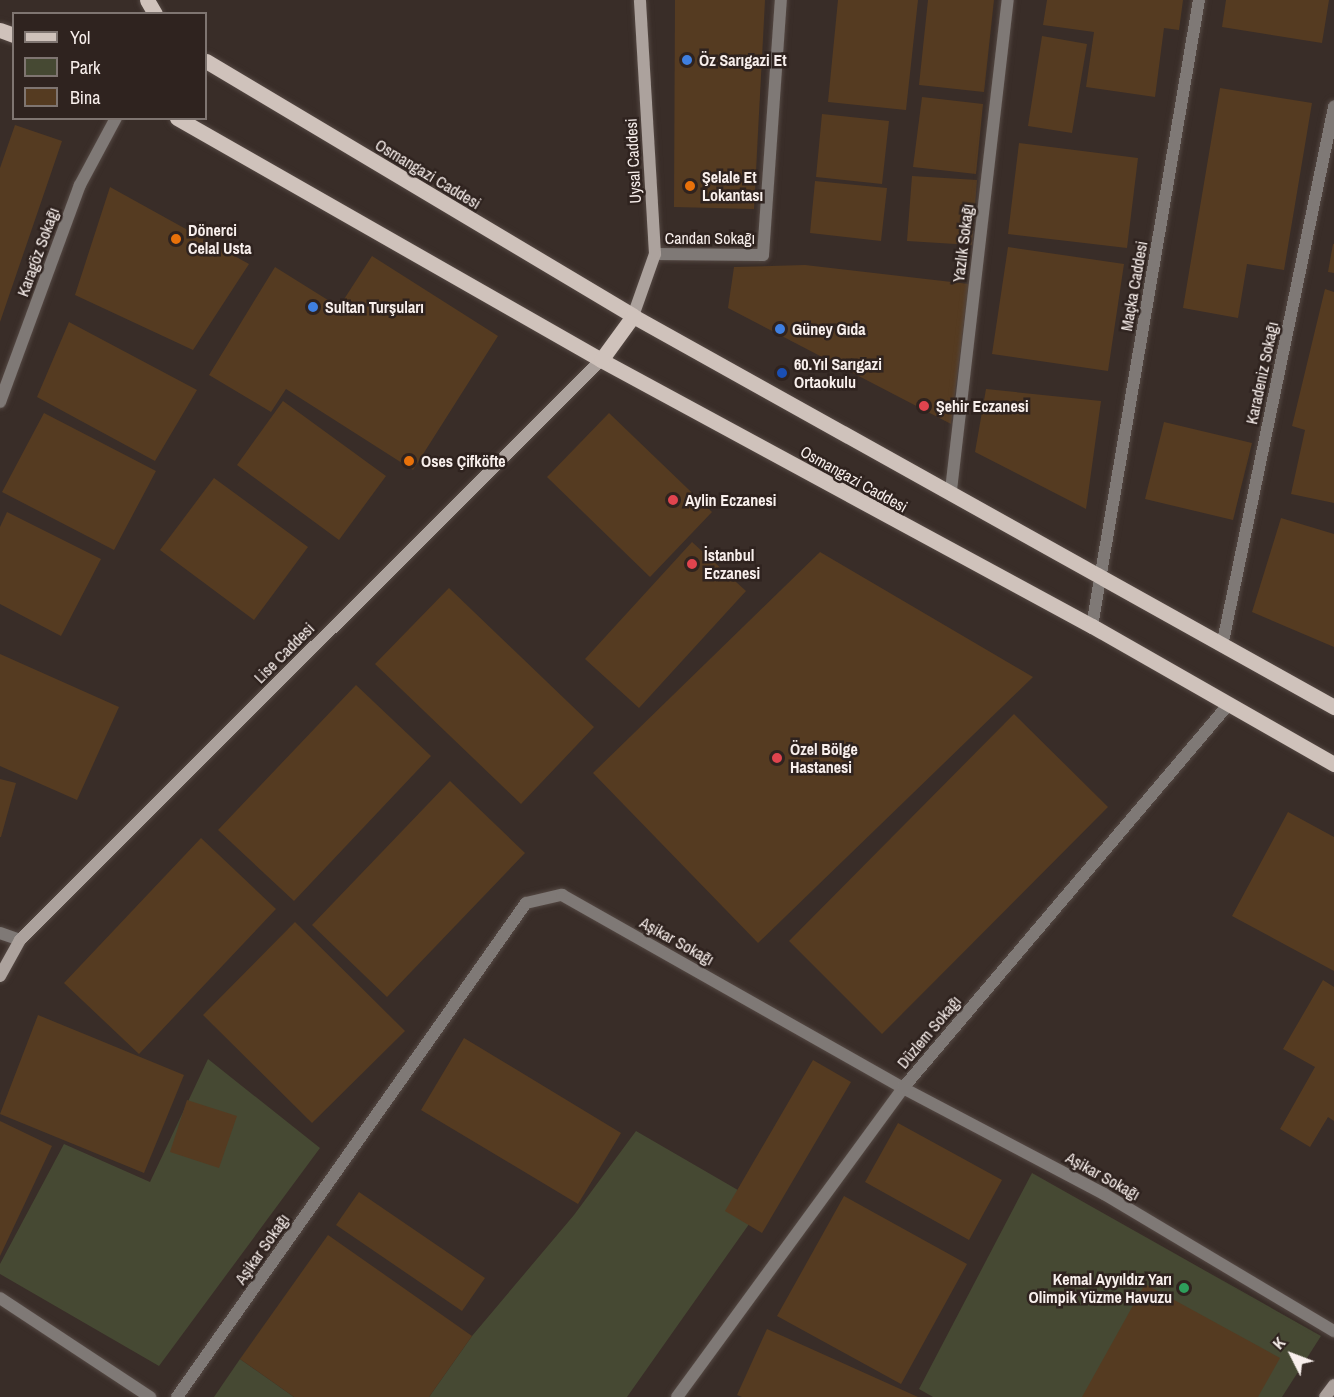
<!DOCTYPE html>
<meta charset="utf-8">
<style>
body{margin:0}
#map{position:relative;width:1334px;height:1397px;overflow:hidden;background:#392d28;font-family:"Archivo Narrow",sans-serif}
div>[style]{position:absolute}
.green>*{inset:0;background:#464933}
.building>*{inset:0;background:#553b21}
.roads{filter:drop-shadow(0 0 2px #544843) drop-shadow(0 0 2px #544843)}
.street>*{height:12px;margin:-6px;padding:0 6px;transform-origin:6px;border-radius:6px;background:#7f7976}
.secondary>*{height:12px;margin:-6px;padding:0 6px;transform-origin:6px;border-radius:6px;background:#aca29d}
.primary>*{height:15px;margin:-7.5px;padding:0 7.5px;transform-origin:7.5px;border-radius:7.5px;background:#cfc2bb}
.dots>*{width:16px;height:16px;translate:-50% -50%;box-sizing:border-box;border:3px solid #2f231f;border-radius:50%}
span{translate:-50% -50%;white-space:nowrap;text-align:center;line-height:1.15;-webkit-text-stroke:5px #2f231f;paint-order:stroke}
.poi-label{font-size:16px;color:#f8efec;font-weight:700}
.left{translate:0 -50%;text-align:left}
.right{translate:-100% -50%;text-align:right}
.street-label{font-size:16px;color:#f8efec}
.legend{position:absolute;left:12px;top:12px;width:195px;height:108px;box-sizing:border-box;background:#2f231f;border:2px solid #7f7571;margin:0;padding:8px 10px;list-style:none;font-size:18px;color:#f8efec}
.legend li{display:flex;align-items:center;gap:12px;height:30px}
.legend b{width:30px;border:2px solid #7f7571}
.north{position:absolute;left:1262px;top:1325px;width:60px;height:60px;-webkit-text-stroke:4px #2f231f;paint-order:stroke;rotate:312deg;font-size:16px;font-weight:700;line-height:24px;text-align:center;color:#f8efec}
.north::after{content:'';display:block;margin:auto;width:21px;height:27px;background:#f8efec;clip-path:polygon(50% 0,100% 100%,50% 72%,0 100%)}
</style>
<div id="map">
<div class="green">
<i style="clip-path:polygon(208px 1059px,320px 1148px,159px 1366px,0 1274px,0 1264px,64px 1144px,150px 1182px)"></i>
<i style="clip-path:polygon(636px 1131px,743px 1193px,759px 1210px,627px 1397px,429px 1397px,472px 1336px,574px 1215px)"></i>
<i style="clip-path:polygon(1032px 1173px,1321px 1336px,1282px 1397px,933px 1397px,919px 1389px)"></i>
<i style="clip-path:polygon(240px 1359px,294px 1397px,214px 1397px)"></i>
</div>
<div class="building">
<i style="clip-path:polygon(675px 0,765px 0,754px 209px,674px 207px)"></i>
<i style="clip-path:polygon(838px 0,918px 0,906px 110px,828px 102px)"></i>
<i style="clip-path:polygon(928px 0,994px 0,984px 92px,919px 85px)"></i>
<i style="clip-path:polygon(1047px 0,1183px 0,1179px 30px,1164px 28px,1155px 97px,1086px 87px,1094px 32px,1043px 25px)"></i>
<i style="clip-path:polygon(1226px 0,1329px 0,1322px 43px,1222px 27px)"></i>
<i style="clip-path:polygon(1042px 36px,1087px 44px,1072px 133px,1028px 126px)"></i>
<i style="clip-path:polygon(1220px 88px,1312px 103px,1284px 270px,1247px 264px,1238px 318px,1183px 308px)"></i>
<i style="clip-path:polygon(922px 97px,983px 104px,976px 174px,913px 167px)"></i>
<i style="clip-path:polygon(822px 114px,889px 121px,882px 184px,816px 177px)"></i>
<i style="clip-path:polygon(15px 125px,62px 141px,0 322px,0 168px)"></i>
<i style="clip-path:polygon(1019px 143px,1138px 158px,1127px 248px,1008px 234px)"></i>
<i style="clip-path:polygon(912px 176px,977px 180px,972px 245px,907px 241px)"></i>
<i style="clip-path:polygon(815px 181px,887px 188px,881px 241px,810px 233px)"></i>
<i style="clip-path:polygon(110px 187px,249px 264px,193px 350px,75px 295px)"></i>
<i style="clip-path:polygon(1333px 244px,1334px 244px,1334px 273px,1328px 272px)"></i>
<i style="clip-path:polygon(1008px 247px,1124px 264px,1108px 371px,992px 354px)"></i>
<i style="clip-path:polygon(372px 256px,498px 336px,413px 470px,286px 389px,271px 412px,209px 375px,275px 267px,339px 307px)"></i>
<i style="clip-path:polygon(805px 265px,969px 284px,951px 424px,728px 308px,734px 267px)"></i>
<i style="clip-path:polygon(1325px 289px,1334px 292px,1334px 503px,1291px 494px,1305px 430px,1292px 426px)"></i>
<i style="clip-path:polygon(69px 322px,197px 390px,155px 461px,37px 397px)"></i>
<i style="clip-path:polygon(986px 389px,1101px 401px,1086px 509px,975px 452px)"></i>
<i style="clip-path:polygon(283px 401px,386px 476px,339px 540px,237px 465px)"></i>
<i style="clip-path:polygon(44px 413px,156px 471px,114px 550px,2px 492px)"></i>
<i style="clip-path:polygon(609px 413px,712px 512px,650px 577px,547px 477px)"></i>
<i style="clip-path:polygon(1164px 422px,1252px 443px,1233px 520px,1145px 499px)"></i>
<i style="clip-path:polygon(214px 478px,308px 547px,254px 620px,160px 550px)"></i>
<i style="clip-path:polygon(7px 512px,101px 559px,61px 636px,0 604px,0 527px)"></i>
<i style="clip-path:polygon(1281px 518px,1334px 534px,1334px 647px,1252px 612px)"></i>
<i style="clip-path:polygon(692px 542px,746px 591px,639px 708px,585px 659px)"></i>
<i style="clip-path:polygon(820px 552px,1033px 677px,758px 943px,593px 773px)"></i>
<i style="clip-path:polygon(449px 588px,594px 727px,521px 804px,375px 664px)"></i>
<i style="clip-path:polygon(0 654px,119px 707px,77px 800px,0 766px)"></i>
<i style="clip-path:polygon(356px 685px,431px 756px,294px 901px,218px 830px)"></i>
<i style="clip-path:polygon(1014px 714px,1108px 807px,882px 1034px,789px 941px)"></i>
<i style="clip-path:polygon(0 779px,16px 783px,1px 837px,0 837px)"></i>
<i style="clip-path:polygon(450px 781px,525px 853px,387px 997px,312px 925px)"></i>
<i style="clip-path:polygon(1288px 812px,1334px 837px,1334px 971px,1232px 916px)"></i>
<i style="clip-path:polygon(201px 838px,276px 909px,139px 1054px,64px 983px)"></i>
<i style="clip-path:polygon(295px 922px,405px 1031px,312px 1123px,203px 1015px)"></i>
<i style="clip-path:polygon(1323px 980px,1334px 987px,1334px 1121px,1328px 1117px,1310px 1147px,1280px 1129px,1315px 1067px,1283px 1049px)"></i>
<i style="clip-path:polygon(38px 1015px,184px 1075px,144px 1173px,0 1114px)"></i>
<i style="clip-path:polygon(464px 1038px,621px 1133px,578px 1204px,421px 1110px)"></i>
<i style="clip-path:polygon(813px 1060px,851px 1082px,762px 1233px,725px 1211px)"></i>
<i style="clip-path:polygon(187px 1100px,237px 1116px,219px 1168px,170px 1152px)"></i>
<i style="clip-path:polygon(0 1121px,52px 1146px,0 1256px)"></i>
<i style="clip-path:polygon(898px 1123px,1002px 1180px,969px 1240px,865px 1182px)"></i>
<i style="clip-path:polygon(359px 1192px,485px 1278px,462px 1311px,336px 1225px)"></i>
<i style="clip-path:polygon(844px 1196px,967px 1264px,901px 1384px,777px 1316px)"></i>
<i style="clip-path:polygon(328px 1235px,472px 1336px,429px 1397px,294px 1397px,240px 1359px)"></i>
<i style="clip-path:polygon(1145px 1284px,1280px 1358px,1258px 1397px,1082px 1397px)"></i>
<i style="clip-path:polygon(767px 1329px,918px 1397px,742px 1397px,737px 1395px)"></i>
</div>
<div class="roads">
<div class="street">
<i style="left:655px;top:254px;width:108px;rotate:0.5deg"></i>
<i style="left:763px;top:255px;width:256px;rotate:-86deg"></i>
<i style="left:0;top:402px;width:231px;rotate:-69.8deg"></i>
<i style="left:80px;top:185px;width:76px;rotate:-61.8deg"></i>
<i style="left:951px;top:490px;width:493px;rotate:-83.4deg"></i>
<i style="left:1092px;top:626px;width:635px;rotate:-80.3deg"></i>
<i style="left:1222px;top:646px;width:551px;rotate:-78.26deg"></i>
<i style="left:0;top:933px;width:21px;rotate:19deg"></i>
<i style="left:0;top:1298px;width:180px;rotate:33.4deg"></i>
<i style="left:177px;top:1397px;width:605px;rotate:-54.76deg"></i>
<i style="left:526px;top:903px;width:37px;rotate:-13deg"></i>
<i style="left:562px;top:895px;width:392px;rotate:29.5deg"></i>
<i style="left:903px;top:1088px;width:227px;rotate:27.8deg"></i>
<i style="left:1104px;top:1194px;width:268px;rotate:30.8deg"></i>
<i style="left:677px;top:1397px;width:383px;rotate:-53.8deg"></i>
<i style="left:903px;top:1088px;width:502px;rotate:-49.68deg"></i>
</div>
<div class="secondary">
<i style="left:633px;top:316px;width:66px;rotate:-70.5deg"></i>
<i style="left:655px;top:254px;width:254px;rotate:-93.4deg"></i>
<i style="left:0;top:976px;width:41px;rotate:-60.9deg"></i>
<i style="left:20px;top:940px;width:821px;rotate:-44.95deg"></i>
<i style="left:1325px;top:1397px;width:15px;rotate:-53deg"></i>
</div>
<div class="primary">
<i style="left:147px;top:0;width:16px;rotate:60deg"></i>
<i style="left:0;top:30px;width:15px;rotate:20deg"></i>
<i style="left:206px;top:61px;width:497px;rotate:30.8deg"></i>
<i style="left:633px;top:316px;width:803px;rotate:29.15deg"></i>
<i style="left:177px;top:118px;width:488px;rotate:29.7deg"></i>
<i style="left:601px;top:360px;width:558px;rotate:28.45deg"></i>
<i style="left:1092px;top:626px;width:279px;rotate:29.7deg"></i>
<i style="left:601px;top:360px;width:54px;rotate:-54deg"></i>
</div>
</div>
<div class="dots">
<i style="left:687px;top:60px;background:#3f7fe0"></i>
<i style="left:690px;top:186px;background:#e8710a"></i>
<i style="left:176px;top:239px;background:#e8710a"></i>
<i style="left:313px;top:307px;background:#3f7fe0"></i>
<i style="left:780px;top:329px;background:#3f7fe0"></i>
<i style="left:782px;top:373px;background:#1a4fb4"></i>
<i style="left:924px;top:406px;background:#e0444e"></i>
<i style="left:409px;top:461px;background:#e8710a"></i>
<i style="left:673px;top:500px;background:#e0444e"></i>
<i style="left:692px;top:564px;background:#e0444e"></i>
<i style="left:777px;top:758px;background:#e0444e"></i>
<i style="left:1184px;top:1288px;background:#2e9e5b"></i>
</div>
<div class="poi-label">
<span class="left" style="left:699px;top:60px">Öz Sarıgazi Et</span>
<span class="left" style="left:702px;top:186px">Şelale Et<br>Lokantası</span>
<span class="left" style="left:188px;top:239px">Dönerci<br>Celal Usta</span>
<span class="left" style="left:325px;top:307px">Sultan Turşuları</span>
<span class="left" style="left:792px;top:329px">Güney Gıda</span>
<span class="left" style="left:794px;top:373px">60.Yıl Sarıgazi<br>Ortaokulu</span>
<span class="left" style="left:936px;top:406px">Şehir Eczanesi</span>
<span class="left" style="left:421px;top:461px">Oses Çifköfte</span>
<span class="left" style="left:685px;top:500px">Aylin Eczanesi</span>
<span class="left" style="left:704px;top:564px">İstanbul<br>Eczanesi</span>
<span class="left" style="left:790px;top:758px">Özel Bölge<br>Hastanesi</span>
<span class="right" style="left:1172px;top:1288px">Kemal Ayyıldız Yarı<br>Olimpik Yüzme Havuzu</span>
</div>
<div class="street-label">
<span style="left:633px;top:161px;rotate:-93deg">Uysal Caddesi</span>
<span style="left:428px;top:174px;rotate:31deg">Osmangazi Caddesi</span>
<span style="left:710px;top:238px">Candan Sokağı</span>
<span style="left:963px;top:243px;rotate:-83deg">Yazlık Sokağı</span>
<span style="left:38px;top:252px;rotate:-70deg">Karagöz Sokağı</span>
<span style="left:1134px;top:286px;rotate:-80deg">Maçka Caddesi</span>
<span style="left:1262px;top:373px;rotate:-78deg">Karadeniz Sokağı</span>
<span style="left:854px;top:479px;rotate:29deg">Osmangazi Caddesi</span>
<span style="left:284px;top:653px;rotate:-45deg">Lise Caddesi</span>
<span style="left:677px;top:941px;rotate:29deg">Aşikar Sokağı</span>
<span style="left:929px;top:1032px;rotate:-50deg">Düzlem Sokağı</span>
<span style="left:1103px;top:1176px;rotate:29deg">Aşikar Sokağı</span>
<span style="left:262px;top:1249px;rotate:-55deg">Aşikar Sokağı</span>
</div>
<ul class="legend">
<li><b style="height:8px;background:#cfc2bb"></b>Yol</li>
<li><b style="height:16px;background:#464933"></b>Park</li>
<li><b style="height:16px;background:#553b21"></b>Bina</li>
</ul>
<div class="north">K</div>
</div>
